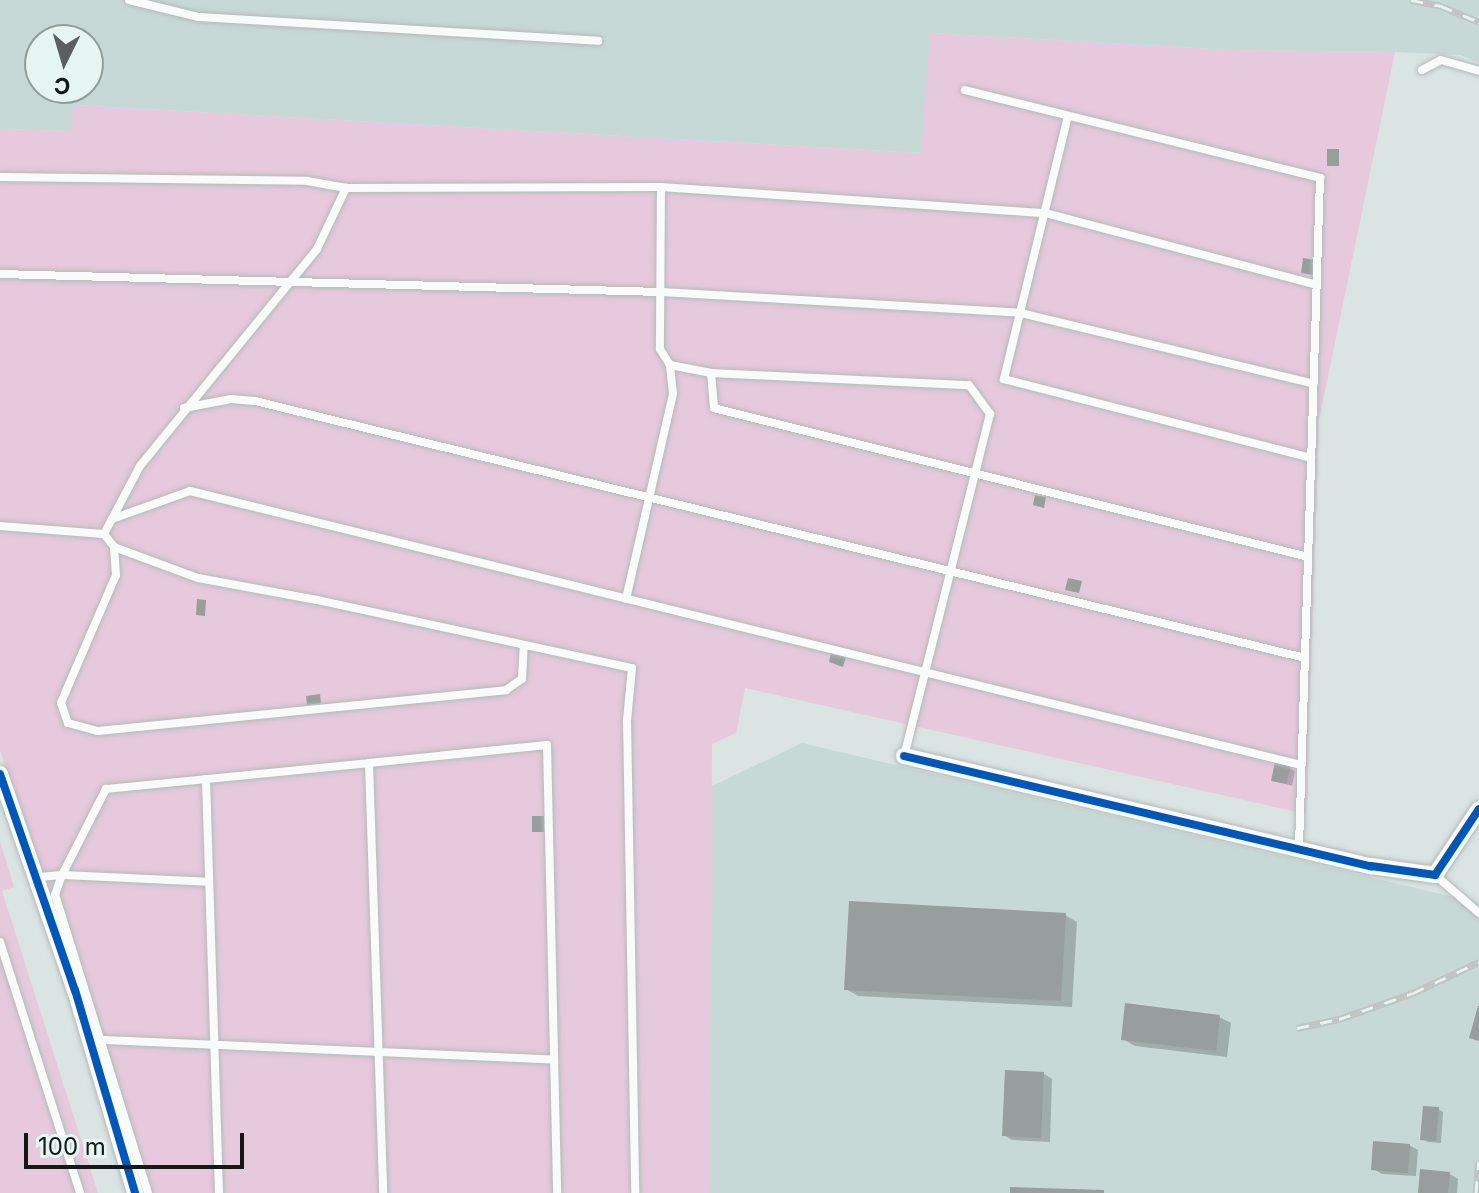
<!DOCTYPE html>
<meta charset="utf-8">
<style>
body{margin:0}
#map{position:relative;width:1479px;height:1193px;overflow:hidden;background:#dae4e2;font-family:Inter,sans-serif}
div>[style]{position:absolute}
.built>*{inset:0;background:#c7d9d6}
.green>*{inset:0;background:#e6c9dc}
.shadow>*{inset:0;background:#0003}
.building>*{inset:0;background:#979e9d}
.roads{filter:drop-shadow(0 0 2px #b3bbb9) drop-shadow(0 0 2px #b3bbb9)}
.lane>*{height:8px;margin:-4px;padding:0 4px;transform-origin:4px;border-radius:4px;background:#f9fbfb}
.street>*{height:16px;margin:-8px;padding:0 8px;transform-origin:8px;border-radius:8px;background:#f9fbfb}
.rail>*{height:7px;margin-top:-3.5px;transform-origin:0;background:repeating-linear-gradient(90deg,#e4f5f2 0 12px,#c0c4c3 0 24px);box-sizing:border-box;border-block:2px solid #c0c4c3}
.cycleway>*{height:8px;margin:-4px;padding:0 4px;transform-origin:4px;border-radius:4px;background:#0057b8}
span{translate:-50% -50%;white-space:nowrap;text-align:center;line-height:1.15;-webkit-text-stroke:8px #e4f5f2;paint-order:stroke}
.north{position:absolute;left:24px;top:24px;width:80px;height:80px;box-sizing:border-box;background:#e4f5f2;border:2px solid #909d9b;border-radius:50%;rotate:185deg;font-size:22px;font-weight:700;line-height:32px;text-align:center;color:#131918}
.north::after{content:'';display:block;margin:auto;width:28px;height:36px;background:#59605f;clip-path:polygon(50% 0,100% 100%,50% 72%,0 100%)}
.scale{position:absolute;left:24px;top:1133px;width:220px;height:36px;box-sizing:border-box;border:4px solid #131918;border-top:0;padding-left:10px;font-size:24px;line-height:28px;white-space:nowrap;color:#131918;-webkit-text-stroke:6px #e4f5f2;paint-order:stroke}
</style>
<div id="map">
<div class="built">
<i style="clip-path:polygon(evenodd,0 0,1479px 0,1479px 63px,1461px 55px,1395px 52px,1231px 50px,930px 33px,922px 153px,74px 105px,71px 131px,0 129px,0 0,40px 40px,88px 40px,88px 88px,40px 88px,40px 40px)"></i>
<i style="clip-path:polygon(802px 743px,1479px 903px,1479px 1193px,709px 1193px,710px 787px)"></i>
</div>
<div class="green">
<i style="clip-path:polygon(930px 33px,1231px 50px,1395px 52px,1319px 420px,1306px 814px,745px 688px,736px 733px,712px 744px,709px 1193px,140px 1193px,0 750px,0 129px,71px 131px,73px 105px,921px 153px)"></i>
<i style="clip-path:polygon(0 841px,14px 887px,2px 891px,98px 1193px,0 1193px)"></i>
</div>
<div class="shadow">
<i style="clip-path:polygon(1290px 768px,1295px 771px,1292px 786px,1273px 780px)"></i>
<i style="clip-path:polygon(1065px 915px,1077px 922px,1072px 1007px,858px 996px,846px 989px)"></i>
<i style="clip-path:polygon(1219px 1017px,1231px 1023px,1227px 1057px,1135px 1046px,1123px 1039px)"></i>
<i style="clip-path:polygon(1044px 1074px,1052px 1079px,1050px 1142px,1012px 1140px,1004px 1135px)"></i>
<i style="clip-path:polygon(1438px 1109px,1443px 1112px,1441px 1143px,1428px 1142px,1422px 1139px)"></i>
<i style="clip-path:polygon(1409px 1145px,1418px 1150px,1416px 1176px,1382px 1174px,1373px 1169px)"></i>
<i style="clip-path:polygon(1450px 1174px,1458px 1179px,1457px 1193px,1420px 1193px)"></i>
</div>
<div class="building">
<i style="clip-path:polygon(1327px 149px,1339px 149px,1339px 166px,1327px 166px)"></i>
<i style="clip-path:polygon(1303px 258px,1315px 260px,1313px 275px,1301px 273px)"></i>
<i style="clip-path:polygon(1035px 495px,1046px 497px,1044px 508px,1033px 505px)"></i>
<i style="clip-path:polygon(1068px 578px,1082px 581px,1079px 593px,1065px 590px)"></i>
<i style="clip-path:polygon(197px 599px,206px 600px,205px 616px,196px 615px)"></i>
<i style="clip-path:polygon(831px 653px,846px 657px,843px 667px,829px 662px)"></i>
<i style="clip-path:polygon(320px 694px,321px 703px,307px 705px,306px 696px)"></i>
<i style="clip-path:polygon(1275px 762px,1291px 766px,1286px 784px,1271px 781px)"></i>
<i style="clip-path:polygon(532px 816px,544px 816px,544px 832px,532px 832px)"></i>
<i style="clip-path:polygon(849px 901px,1066px 913px,1061px 1001px,844px 990px)"></i>
<i style="clip-path:polygon(1125px 1003px,1220px 1015px,1216px 1051px,1121px 1040px)"></i>
<i style="clip-path:polygon(1478px 1006px,1479px 1006px,1479px 1041px,1469px 1038px)"></i>
<i style="clip-path:polygon(1005px 1070px,1044px 1072px,1041px 1138px,1002px 1136px)"></i>
<i style="clip-path:polygon(1423px 1106px,1439px 1107px,1436px 1141px,1420px 1140px)"></i>
<i style="clip-path:polygon(1373px 1141px,1410px 1144px,1408px 1173px,1371px 1170px)"></i>
<i style="clip-path:polygon(1420px 1169px,1450px 1172px,1448px 1193px,1418px 1193px)"></i>
<i style="clip-path:polygon(1010px 1187px,1104px 1190px,1104px 1193px,1010px 1193px)"></i>
</div>
<div class="roads">
<div class="lane">
<i style="left:129px;top:0;width:72px;rotate:13.7deg"></i>
<i style="left:199px;top:17px;width:400px;rotate:3.4deg"></i>
<i style="left:1422px;top:70px;width:21px;rotate:-28deg"></i>
<i style="left:1441px;top:60px;width:40px;rotate:16deg"></i>
<i style="left:965px;top:90px;width:366px;rotate:13.9deg"></i>
<i style="left:1320px;top:178px;width:668px;rotate:91.8deg"></i>
<i style="left:1068px;top:116px;width:271px;rotate:103.7deg"></i>
<i style="left:1004px;top:379px;width:317px;rotate:14.4deg"></i>
<i style="left:0;top:177px;width:307px;rotate:0.7deg"></i>
<i style="left:307px;top:181px;width:40px;rotate:10deg"></i>
<i style="left:346px;top:188px;width:315px;rotate:-0.2deg"></i>
<i style="left:661px;top:187px;width:385px;rotate:3.9deg"></i>
<i style="left:1045px;top:213px;width:281px;rotate:14.8deg"></i>
<i style="left:661px;top:187px;width:162px;rotate:90.4deg"></i>
<i style="left:660px;top:349px;width:19px;rotate:58deg"></i>
<i style="left:670px;top:365px;width:42px;rotate:11deg"></i>
<i style="left:711px;top:373px;width:258px;rotate:2.7deg"></i>
<i style="left:969px;top:385px;width:36px;rotate:54deg"></i>
<i style="left:990px;top:414px;width:353px;rotate:104.1deg"></i>
<i style="left:0;top:274px;width:661px;rotate:1.56deg"></i>
<i style="left:661px;top:292px;width:361px;rotate:3.3deg"></i>
<i style="left:1021px;top:313px;width:301px;rotate:13.6deg"></i>
<i style="left:711px;top:373px;width:35px;rotate:85deg"></i>
<i style="left:714px;top:408px;width:612px;rotate:14.08deg"></i>
<i style="left:184px;top:408px;width:48px;rotate:-10.8deg"></i>
<i style="left:231px;top:399px;width:24px;rotate:5deg"></i>
<i style="left:255px;top:401px;width:1081px;rotate:13.75deg"></i>
<i style="left:112px;top:519px;width:83px;rotate:-19.7deg"></i>
<i style="left:190px;top:491px;width:1144px;rotate:13.85deg"></i>
<i style="left:0;top:526px;width:104px;rotate:4.4deg"></i>
<i style="left:104px;top:534px;width:77px;rotate:-62.1deg"></i>
<i style="left:140px;top:466px;width:280px;rotate:-50.8deg"></i>
<i style="left:317px;top:249px;width:68px;rotate:-64.6deg"></i>
<i style="left:104px;top:534px;width:16px;rotate:52deg"></i>
<i style="left:114px;top:547px;width:90px;rotate:20.3deg"></i>
<i style="left:198px;top:578px;width:121px;rotate:10.5deg"></i>
<i style="left:317px;top:600px;width:322px;rotate:12.2deg"></i>
<i style="left:632px;top:668px;width:52px;rotate:95.5deg"></i>
<i style="left:627px;top:720px;width:473px;rotate:89deg"></i>
<i style="left:114px;top:547px;width:28px;rotate:86deg"></i>
<i style="left:116px;top:575px;width:139px;rotate:113.3deg"></i>
<i style="left:61px;top:703px;width:21px;rotate:71deg"></i>
<i style="left:68px;top:723px;width:31px;rotate:15deg"></i>
<i style="left:98px;top:731px;width:410px;rotate:-5.7deg"></i>
<i style="left:506px;top:690px;width:19px;rotate:-35deg"></i>
<i style="left:522px;top:679px;width:34px;rotate:-87deg"></i>
<i style="left:626px;top:599px;width:210px;rotate:-77.1deg"></i>
<i style="left:673px;top:394px;width:29px;rotate:-96deg"></i>
<i style="left:369px;top:763px;width:179px;rotate:-5.8deg"></i>
<i style="left:547px;top:745px;width:448px;rotate:88.7deg"></i>
<i style="left:206px;top:779px;width:414px;rotate:88.2deg"></i>
<i style="left:1435px;top:875px;width:58px;rotate:40.8deg"></i>
<i style="left:39px;top:877px;width:23px;rotate:-5deg"></i>
<i style="left:62px;top:875px;width:97px;rotate:-62.9deg"></i>
<i style="left:106px;top:789px;width:264px;rotate:-5.6deg"></i>
<i style="left:369px;top:763px;width:430px;rotate:88.1deg"></i>
<i style="left:0;top:942px;width:263px;rotate:72.3deg"></i>
<i style="left:103px;top:1040px;width:451px;rotate:2.5deg"></i>
<i style="left:148px;top:1193px;width:312px;rotate:-107.3deg"></i>
<i style="left:55px;top:895px;width:21px;rotate:-71deg"></i>
<i style="left:62px;top:875px;width:147px;rotate:2.7deg"></i>
</div>
<div class="street">
<i style="left:904px;top:756px;width:480px;rotate:13.3deg"></i>
<i style="left:1371px;top:866px;width:65px;rotate:8deg"></i>
<i style="left:1435px;top:875px;width:79px;rotate:-56.3deg"></i>
<i style="left:0;top:774px;width:229px;rotate:70.9deg"></i>
<i style="left:75px;top:990px;width:212px;rotate:73.5deg"></i>
</div>
</div>
<div class="rail">
<i style="left:1411px;top:0;width:31px;rotate:11deg"></i>
<i style="left:1441px;top:6px;width:41px;rotate:22.8deg"></i>
<i style="left:1297px;top:1028px;width:43px;rotate:-12.1deg"></i>
<i style="left:1339px;top:1019px;width:78px;rotate:-19.4deg"></i>
<i style="left:1413px;top:993px;width:73px;rotate:-25.2deg"></i>
<i style="left:1476px;top:1193px;width:32px;rotate:-85deg"></i>
</div>
<div class="cycleway">
<i style="left:904px;top:756px;width:480px;rotate:13.3deg"></i>
<i style="left:1371px;top:866px;width:65px;rotate:8deg"></i>
<i style="left:1435px;top:875px;width:79px;rotate:-56.3deg"></i>
<i style="left:0;top:774px;width:229px;rotate:70.9deg"></i>
<i style="left:75px;top:990px;width:212px;rotate:73.5deg"></i>
</div>
<div class="north">С</div>
<div class="scale">100 m</div>
</div>
